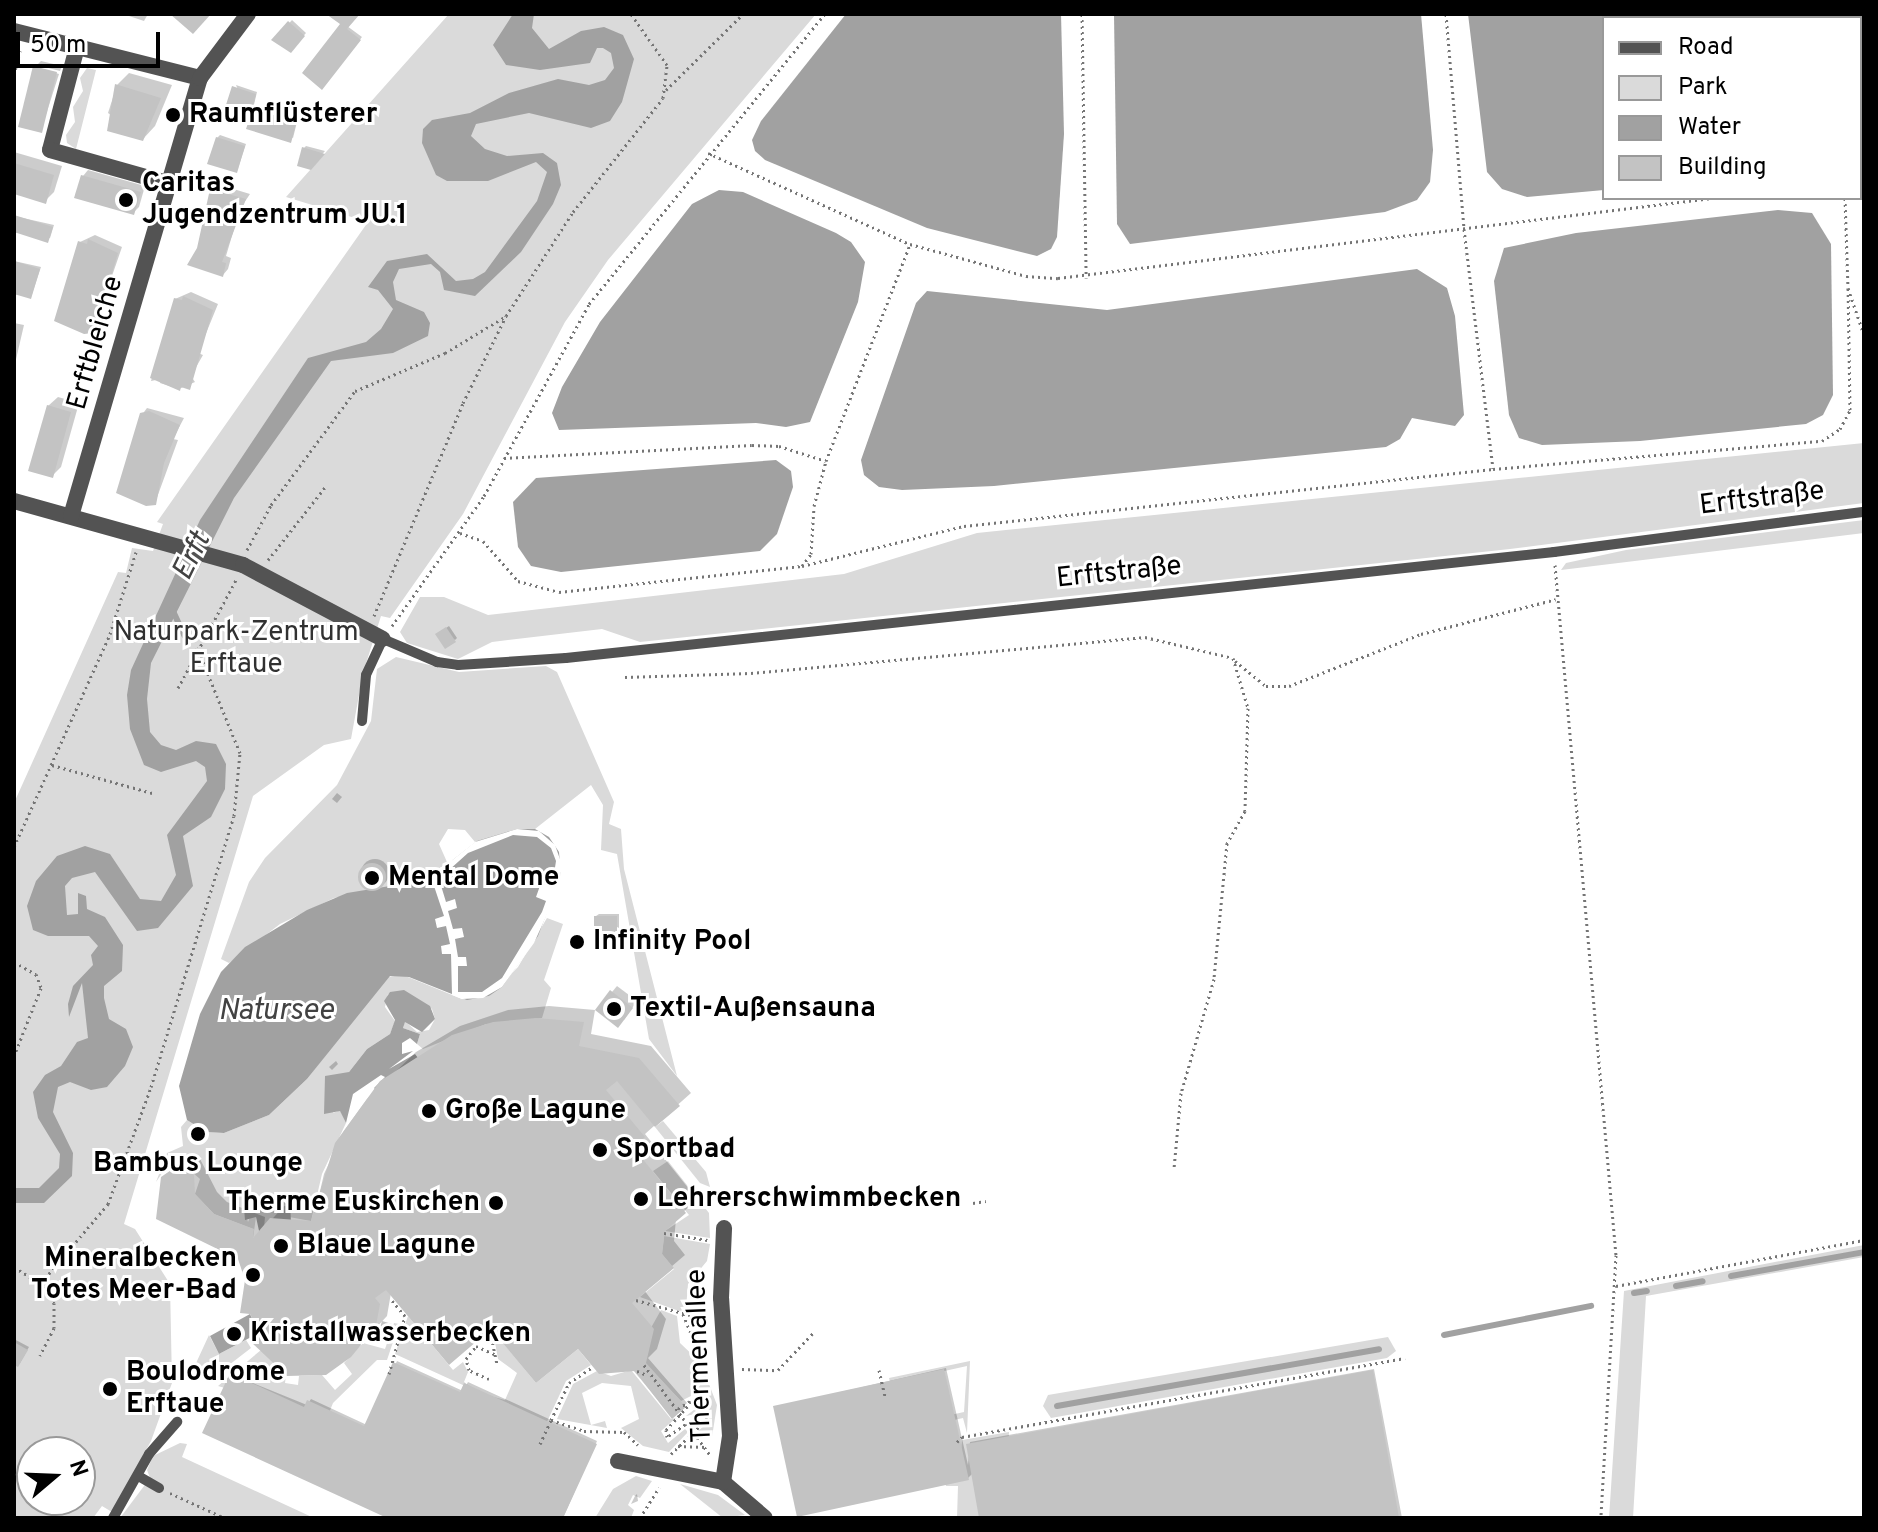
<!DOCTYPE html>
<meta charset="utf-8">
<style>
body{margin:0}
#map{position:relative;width:1878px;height:1532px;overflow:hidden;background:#fff;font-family:Overpass,sans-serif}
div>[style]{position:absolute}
.green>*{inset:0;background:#dadada}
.water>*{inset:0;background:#a1a1a1}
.pier>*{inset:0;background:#fff}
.shadow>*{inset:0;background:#0003}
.round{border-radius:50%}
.stream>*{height:6px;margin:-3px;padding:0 3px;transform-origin:3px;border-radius:3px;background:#a1a1a1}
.building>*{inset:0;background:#c3c3c3}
.path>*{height:3px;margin-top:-1.5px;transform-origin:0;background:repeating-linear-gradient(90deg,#757575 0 2px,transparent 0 6px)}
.service>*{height:10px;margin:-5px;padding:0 5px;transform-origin:5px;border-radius:5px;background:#535353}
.minor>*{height:16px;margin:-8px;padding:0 8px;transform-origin:8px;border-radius:8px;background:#535353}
.dots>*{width:22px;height:22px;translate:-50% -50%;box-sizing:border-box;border:4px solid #fff;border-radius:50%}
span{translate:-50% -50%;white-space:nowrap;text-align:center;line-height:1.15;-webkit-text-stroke:6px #fff;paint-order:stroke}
.poi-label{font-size:28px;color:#000;font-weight:700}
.left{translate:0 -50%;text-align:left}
.right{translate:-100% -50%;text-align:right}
.street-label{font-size:28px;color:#000}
.park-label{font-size:28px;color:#313131}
.water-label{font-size:30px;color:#424242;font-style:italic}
.frame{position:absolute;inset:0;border:16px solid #000;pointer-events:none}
.legend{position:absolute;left:1602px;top:16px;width:260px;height:184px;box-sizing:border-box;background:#fff;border:2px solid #999;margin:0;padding:10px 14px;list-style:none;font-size:24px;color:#000}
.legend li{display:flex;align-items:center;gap:16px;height:40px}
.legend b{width:40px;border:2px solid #999}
.north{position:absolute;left:16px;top:1436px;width:80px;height:80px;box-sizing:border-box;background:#fff;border:2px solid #999;border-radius:50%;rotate:71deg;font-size:22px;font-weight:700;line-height:32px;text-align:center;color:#000}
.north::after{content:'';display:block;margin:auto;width:28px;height:36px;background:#000;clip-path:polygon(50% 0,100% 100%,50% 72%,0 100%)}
.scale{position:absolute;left:16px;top:32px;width:144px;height:36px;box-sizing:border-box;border:4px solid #000;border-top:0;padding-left:10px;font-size:24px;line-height:28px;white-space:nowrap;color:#000;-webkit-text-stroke:6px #fff;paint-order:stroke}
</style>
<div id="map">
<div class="green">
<i style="clip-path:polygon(evenodd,449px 14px,816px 14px,608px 260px,565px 322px,463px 514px,390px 618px,381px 616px,363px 673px,351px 739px,324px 745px,253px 796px,124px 1224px,135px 1229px,170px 1284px,172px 1383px,151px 1441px,112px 1512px,102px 1506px,93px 1518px,14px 1518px,14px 803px,118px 572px,126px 573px,132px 548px,153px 551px,163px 524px,157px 522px,368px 222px,286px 197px,449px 14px,32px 1452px,80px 1452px,80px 1500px,32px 1500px,32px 1452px)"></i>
<i style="clip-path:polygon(87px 68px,96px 70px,76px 149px,67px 143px,66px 135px,75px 122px,73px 107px,83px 91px,80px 78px)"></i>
<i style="clip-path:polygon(1864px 443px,1864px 503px,1510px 549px,640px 642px,602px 629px,492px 642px,458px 659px,407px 643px,400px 632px,420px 597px,444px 597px,488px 615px,844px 574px,977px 533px)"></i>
<i style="clip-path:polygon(1864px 520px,1864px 533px,1561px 570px,1566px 563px,1626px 550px)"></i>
<i style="clip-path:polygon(396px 657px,459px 672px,546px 666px,557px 672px,614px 802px,609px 824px,621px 829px,624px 869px,677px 1076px,649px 1039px,617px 854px,601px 850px,603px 805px,591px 785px,535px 829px,475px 842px,465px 830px,448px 829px,439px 844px,447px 862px,427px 880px,334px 898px,280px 924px,229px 963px,221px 959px,249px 882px,265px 858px,337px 785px,371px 721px,377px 669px)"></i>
<i style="clip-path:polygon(547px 918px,563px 924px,544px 980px,551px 988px,542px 1018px,486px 1024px,423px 1049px,417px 1044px,420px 1034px,403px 1028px,405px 1021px,417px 1032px,429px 1030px,435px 1019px,432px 1009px,412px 998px,388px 994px,385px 1007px,395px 1021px,390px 1034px,367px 1049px,349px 1072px,333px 1113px,340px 1110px,346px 1123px,322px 1174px,311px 1221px,289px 1217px,286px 1197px,258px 1202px,244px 1208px,248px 1222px,251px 1215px,256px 1217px,253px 1238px,253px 1229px,214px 1214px,195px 1194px,200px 1179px,182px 1163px,171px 1160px,156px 1182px,167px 1153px,183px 1146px,181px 1127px,187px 1120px,206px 1132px,224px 1133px,269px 1115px,307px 1079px,386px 977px,403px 975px,462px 999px,489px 996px,518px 967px)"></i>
<i style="clip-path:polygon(663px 1121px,706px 1172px,710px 1187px,700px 1183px,655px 1127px)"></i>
<i style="clip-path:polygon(668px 1161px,709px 1213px,710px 1238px,665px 1231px,689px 1215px,653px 1171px)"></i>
<i style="clip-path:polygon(664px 1236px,710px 1244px,707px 1261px,688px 1284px,686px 1309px,679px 1311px,640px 1297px,674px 1269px,662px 1254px)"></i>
<i style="clip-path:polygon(1864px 1245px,1864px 1257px,1646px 1296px,1633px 1518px,1609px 1518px,1624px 1291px)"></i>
<i style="clip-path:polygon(661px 1310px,677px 1316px,680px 1343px,701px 1363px,717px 1405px,712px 1437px,698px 1431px,710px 1421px,707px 1411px,686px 1416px,699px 1406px,695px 1394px,681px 1401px,645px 1363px,652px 1326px)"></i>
<i style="clip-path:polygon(408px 1316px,453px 1370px,463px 1362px,468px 1372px,464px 1382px,476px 1391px,395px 1354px)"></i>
<i style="clip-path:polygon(394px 1323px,399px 1324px,387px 1360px,377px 1360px,333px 1403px,327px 1418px,218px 1386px,261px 1350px,286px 1375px,285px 1383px,298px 1385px,299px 1376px,322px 1375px,335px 1390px,352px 1374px,344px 1363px,363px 1343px,385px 1349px)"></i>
<i style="clip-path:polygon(493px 1331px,536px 1383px,578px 1349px,591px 1365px,566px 1381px,546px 1424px,486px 1395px,505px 1400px,517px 1373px,498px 1359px)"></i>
<i style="clip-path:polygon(209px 1335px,219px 1354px,246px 1340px,251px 1348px,229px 1365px,194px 1380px,191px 1374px)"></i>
<i style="clip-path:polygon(1388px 1337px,1396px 1351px,1387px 1358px,1051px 1418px,1043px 1406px,1048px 1395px)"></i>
<i style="clip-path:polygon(970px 1361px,967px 1433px,963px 1418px,906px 1431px,905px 1425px,964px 1412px,967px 1366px,895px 1382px,892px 1390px,889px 1378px)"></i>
<i style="clip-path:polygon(631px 1370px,671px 1419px,676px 1418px,661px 1431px,668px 1443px,685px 1429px,688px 1432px,669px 1452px,643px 1446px,621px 1428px,639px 1419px,631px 1386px,602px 1383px,582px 1393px,591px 1425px,605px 1421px,607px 1428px,557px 1419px,573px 1384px,597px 1371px,611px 1376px)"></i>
<i style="clip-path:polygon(1009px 1432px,1008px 1455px,997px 1451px,993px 1458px,993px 1466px,1007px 1473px,992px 1471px,989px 1518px,945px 1518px,957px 1518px,958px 1486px,946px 1486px,943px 1473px,919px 1478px,921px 1490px,914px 1487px,913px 1463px,916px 1474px,960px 1464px,962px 1440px)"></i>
<i style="clip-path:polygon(180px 1443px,187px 1444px,182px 1457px,314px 1518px,120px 1518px,150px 1478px,147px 1470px,153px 1456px)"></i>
<i style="clip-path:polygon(636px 1476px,652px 1481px,640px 1498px,633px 1495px,628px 1505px,634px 1510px,631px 1518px,595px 1518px,613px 1489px)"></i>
<i style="clip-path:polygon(680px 1484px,718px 1495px,745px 1515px,723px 1518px)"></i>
</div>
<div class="water">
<i style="clip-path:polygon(513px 14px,534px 14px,532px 28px,549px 49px,581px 31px,604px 27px,623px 35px,634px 59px,622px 102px,610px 121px,591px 128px,529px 113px,476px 124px,471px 136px,485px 149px,507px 156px,543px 153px,557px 163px,561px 185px,553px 204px,521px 252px,475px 296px,444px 290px,440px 272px,431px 264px,399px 269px,393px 282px,396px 300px,424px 312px,430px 323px,428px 336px,393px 353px,331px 361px,234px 498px,151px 663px,147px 699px,150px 732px,161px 745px,176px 750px,196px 741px,216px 744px,226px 764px,225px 789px,211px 817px,183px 836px,193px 886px,158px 928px,137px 931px,95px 872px,72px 878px,65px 886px,67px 915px,78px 914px,78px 893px,86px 896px,87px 909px,105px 917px,123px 945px,122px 971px,104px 986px,104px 998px,109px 1019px,126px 1029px,133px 1047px,125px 1066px,107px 1087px,91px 1090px,70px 1082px,58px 1087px,53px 1112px,73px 1153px,72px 1176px,44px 1203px,14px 1203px,14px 1188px,39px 1188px,59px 1168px,60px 1154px,38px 1118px,33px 1092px,45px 1075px,61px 1066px,77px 1042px,88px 1038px,82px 983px,69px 1017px,68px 1004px,73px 986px,93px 965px,91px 955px,98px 946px,89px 936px,48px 936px,33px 930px,27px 906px,36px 881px,57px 856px,85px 846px,110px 854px,140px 899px,161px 901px,176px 875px,167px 835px,207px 781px,205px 767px,196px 761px,161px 772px,144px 765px,130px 729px,127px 695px,131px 670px,200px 520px,308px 358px,366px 342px,381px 329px,393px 309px,378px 290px,368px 287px,387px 261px,427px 254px,456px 281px,473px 279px,485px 272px,537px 201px,547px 172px,536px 162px,488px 181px,447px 181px,436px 175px,422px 143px,423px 129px,432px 120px,470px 113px,509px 93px,558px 79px,589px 85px,605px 80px,614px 68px,611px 53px,603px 48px,597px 48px,590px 63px,540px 70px,506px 65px,493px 45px)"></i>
<i style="clip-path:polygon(846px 14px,1061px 14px,1064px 134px,1057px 237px,1051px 249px,1037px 256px,927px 228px,765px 160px,755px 151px,752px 140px,761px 121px)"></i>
<i style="clip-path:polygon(1114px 14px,1421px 14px,1433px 150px,1430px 182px,1417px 200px,1385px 212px,1130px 244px,1117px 224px)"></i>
<i style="clip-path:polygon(1468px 14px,1820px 14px,1821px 18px,1604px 18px,1604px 190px,1527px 197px,1502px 189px,1487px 172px)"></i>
<i style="clip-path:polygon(719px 190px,743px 192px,836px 233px,851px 242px,865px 262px,858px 302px,810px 422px,786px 427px,756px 423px,559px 430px,552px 413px,562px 387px,600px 322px,692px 204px)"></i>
<i style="clip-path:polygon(1778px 210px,1812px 213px,1831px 244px,1833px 395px,1823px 415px,1806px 424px,1640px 441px,1542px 445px,1519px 438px,1509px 415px,1494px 281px,1504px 248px,1576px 233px)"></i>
<i style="clip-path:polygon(1417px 269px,1447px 288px,1455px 316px,1464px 415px,1455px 426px,1412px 418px,1400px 439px,1386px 447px,994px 486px,902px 490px,879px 487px,864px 475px,861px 460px,916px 303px,927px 291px,1107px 310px)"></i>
<i style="clip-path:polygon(776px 460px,791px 471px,793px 487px,777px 534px,760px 551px,561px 572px,531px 566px,518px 547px,513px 502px,536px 478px)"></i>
<i style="clip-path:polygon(517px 829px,535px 829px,549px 837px,559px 852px,561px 876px,538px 936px,502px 987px,489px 996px,467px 1000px,409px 977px,390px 976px,307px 1079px,269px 1115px,224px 1133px,206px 1132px,187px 1120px,179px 1086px,200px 1014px,221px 972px,245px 947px,307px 910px,347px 893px,427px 880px,477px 841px)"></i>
<i style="clip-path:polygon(404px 990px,430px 1006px,435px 1019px,422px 1032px,405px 1022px,403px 1028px,420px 1034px,417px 1044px,410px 1038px,402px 1043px,402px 1054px,413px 1051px,389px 1069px,415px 1054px,431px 1075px,391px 1105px,374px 1088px,385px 1077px,381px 1075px,353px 1094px,346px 1123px,340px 1111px,324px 1114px,325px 1076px,349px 1072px,367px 1049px,390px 1034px,395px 1020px,384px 1001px,390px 992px)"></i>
<i style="clip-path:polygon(285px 1197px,290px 1201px,291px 1223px,261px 1240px,256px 1217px,245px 1220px,244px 1208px,250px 1199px,263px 1203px)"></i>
<i style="clip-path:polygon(250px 1314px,259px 1333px,219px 1354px,210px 1336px)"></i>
</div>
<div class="pier">
<i style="clip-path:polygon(evenodd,517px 829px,539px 831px,555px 845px,562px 865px,558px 890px,534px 943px,502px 987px,483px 998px,462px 999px,452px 995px,451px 954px,442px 954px,441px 946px,450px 944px,446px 926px,437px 928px,435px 919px,444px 916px,431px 877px,475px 842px,517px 829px,513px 835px,537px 837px,551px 848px,556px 861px,552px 887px,541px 883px,536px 897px,546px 901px,542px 912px,502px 978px,482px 992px,458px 992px,458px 966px,467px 966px,466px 957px,458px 957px,455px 939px,464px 937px,462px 928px,453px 929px,448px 911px,457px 908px,455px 899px,446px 902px,439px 879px,468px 853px,513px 835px)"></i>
</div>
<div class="shadow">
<i style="clip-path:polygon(123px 14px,148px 14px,144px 21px)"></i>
<i style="clip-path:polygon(350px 14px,358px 14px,347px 26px,362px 37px,324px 85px)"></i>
<i style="clip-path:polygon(292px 20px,306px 33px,291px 50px,274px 40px)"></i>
<i style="clip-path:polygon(41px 61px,62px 66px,60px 71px,37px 65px)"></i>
<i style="clip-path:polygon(35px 67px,59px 74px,41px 130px)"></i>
<i style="clip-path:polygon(129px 73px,172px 85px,155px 126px,143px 139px,108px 113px,117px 85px)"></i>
<i style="clip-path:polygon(236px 85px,257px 92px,253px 109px,297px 122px,293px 138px,251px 121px)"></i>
<i style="clip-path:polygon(220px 135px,246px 144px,237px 171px,217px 138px)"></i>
<i style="clip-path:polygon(306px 146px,325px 151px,310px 168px,304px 148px)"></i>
<i style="clip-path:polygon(14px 152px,62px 166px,54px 192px,45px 201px,14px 192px)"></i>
<i style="clip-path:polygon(88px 170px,145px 186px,139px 207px,133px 213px,83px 176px)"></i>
<i style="clip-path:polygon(217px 184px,250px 194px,240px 209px,226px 256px,231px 258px,228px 269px,223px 275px,199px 249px)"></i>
<i style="clip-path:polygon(14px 216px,54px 225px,50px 238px,14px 232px)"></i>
<i style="clip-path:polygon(95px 235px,122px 247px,93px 331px,80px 242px)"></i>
<i style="clip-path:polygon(14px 261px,41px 267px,31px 297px,14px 294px)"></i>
<i style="clip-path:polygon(191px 292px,218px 304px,198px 353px,203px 355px,191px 376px,195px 382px,179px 389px,160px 383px,161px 379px,151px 381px,175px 299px)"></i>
<i style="clip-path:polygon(14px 323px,24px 325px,14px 368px)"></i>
<i style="clip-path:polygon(58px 397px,79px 403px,61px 467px,52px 476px,48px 406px)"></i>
<i style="clip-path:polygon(147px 408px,184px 418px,173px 439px,178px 440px,155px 503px,118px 492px,152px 413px,144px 412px)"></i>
<i style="clip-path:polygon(449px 626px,457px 638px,455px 640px,440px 632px)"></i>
<i style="clip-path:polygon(337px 793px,342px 797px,337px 803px,332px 799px)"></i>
<i class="round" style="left:361px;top:859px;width:28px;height:28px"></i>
<i style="clip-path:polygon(599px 914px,619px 914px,619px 928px,596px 916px)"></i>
<i style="clip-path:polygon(617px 986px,637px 1001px,624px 1020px,612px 992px)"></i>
<i style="clip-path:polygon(549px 1006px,595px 1010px,591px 1034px,651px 1046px,691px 1093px,645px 1134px,697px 1199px,676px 1219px,674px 1241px,685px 1255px,644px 1290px,666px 1319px,657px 1349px,648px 1358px,687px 1403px,672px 1417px,633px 1370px,578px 1346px,492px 1326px,391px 1293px,387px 1316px,350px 1356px,254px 1342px,262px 1334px,239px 1258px,163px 1178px,191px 1155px,199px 1157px,217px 1192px,227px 1202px,265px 1217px,264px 1228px,284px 1206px,316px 1208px,324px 1174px,344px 1131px,367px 1099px,416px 1052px,460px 1026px,508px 1010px)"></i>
<i style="clip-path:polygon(336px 1061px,338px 1064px,332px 1070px,329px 1067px)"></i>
<i style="clip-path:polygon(200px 1127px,204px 1129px,200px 1137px,195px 1135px)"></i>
<i style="clip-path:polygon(14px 1339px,29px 1347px,20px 1363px,14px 1363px)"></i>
<i style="clip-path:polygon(397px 1361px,463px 1391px,468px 1382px,597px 1441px,563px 1518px,392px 1518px,231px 1374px,307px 1405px,311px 1399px,367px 1425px)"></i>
<i style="clip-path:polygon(946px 1368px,968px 1465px,970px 1442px,1374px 1369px,1402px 1518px,981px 1518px,973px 1473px,968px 1478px,775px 1407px)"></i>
<i style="clip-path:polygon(637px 1494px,638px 1501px,631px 1504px,635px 1496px)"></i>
</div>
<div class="stream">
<i style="left:172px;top:609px;width:29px;rotate:65deg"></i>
<i style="left:1731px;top:1276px;width:135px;rotate:-10.2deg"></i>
<i style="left:1676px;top:1286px;width:27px;rotate:-10deg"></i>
<i style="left:1634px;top:1293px;width:13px;rotate:-9deg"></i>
<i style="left:1444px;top:1335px;width:150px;rotate:-11.2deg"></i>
<i style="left:1057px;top:1406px;width:327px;rotate:-10deg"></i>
</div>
<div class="building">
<i style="clip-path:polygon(170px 14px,211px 14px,193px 34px)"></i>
<i style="clip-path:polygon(326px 14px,360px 14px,347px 29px,361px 40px,322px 90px,302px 73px,340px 24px)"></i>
<i style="clip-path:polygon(288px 21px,305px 36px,291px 53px,271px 40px)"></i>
<i style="clip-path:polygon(33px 66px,57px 72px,42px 133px,18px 127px)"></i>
<i style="clip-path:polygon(115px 84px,161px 98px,143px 141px,107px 131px)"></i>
<i style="clip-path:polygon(232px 86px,256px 94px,252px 111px,296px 124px,291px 143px,246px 129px,248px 123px,224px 111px)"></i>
<i style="clip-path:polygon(216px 137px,245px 146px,237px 173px,207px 164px)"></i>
<i style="clip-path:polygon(302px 147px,325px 154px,311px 170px,297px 166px)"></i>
<i style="clip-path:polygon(14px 163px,54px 175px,46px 204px,14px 194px)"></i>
<i style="clip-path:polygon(81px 175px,141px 192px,134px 215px,74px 198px)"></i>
<i style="clip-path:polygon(210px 189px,246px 199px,222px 262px,226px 263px,223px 277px,187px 265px,197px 248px)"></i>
<i style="clip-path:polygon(14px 215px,53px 227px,48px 243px,14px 232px)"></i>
<i style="clip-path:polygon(88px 239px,118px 253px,94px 333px,84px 334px,54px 321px,78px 241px,87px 244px)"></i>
<i style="clip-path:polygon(14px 261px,40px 269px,31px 299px,14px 294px)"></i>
<i style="clip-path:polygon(183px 296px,213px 310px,190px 390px,181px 387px,180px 391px,150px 378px,174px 298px,182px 300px)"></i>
<i style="clip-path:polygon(47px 405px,71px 412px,53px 478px,28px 471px)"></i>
<i style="clip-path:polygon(149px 411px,180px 425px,164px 463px,156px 505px,146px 506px,116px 493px,140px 413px)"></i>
<i style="clip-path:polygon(446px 627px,456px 642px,445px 649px,435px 634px)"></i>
<i class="round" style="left:358px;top:863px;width:28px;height:28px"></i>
<i style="clip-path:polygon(594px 916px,617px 916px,617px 932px,594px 932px)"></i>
<i style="clip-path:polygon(610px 990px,633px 1008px,618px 1028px,595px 1010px)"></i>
<i style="clip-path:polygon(536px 1018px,584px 1022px,579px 1046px,639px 1058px,680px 1106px,655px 1127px,617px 1081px,606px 1090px,645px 1137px,633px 1147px,686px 1213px,665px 1231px,662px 1254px,674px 1268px,632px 1303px,654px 1329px,646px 1363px,686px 1407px,672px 1419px,635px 1371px,599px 1374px,578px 1349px,536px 1383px,491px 1329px,449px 1365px,386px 1290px,375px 1298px,380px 1304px,375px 1331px,362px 1332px,355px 1340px,361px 1345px,351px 1357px,326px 1375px,287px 1376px,251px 1342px,261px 1336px,250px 1314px,240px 1313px,245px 1280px,238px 1259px,156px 1219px,161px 1177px,177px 1166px,187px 1169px,194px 1175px,195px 1194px,214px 1214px,254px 1229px,253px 1238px,270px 1218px,311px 1221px,335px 1143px,380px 1081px,452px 1035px,493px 1022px)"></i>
<i style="clip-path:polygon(382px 1321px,392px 1324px,386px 1341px,377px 1338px)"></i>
<i style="clip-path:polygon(14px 1342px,28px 1350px,18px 1367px,14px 1365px)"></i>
<i style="clip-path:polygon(393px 1362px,460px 1392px,464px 1383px,597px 1444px,563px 1518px,387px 1518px,202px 1433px,230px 1373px,304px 1407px,307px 1400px,364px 1426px)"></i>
<i style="clip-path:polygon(944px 1369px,969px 1480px,797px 1517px,773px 1406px)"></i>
<i style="clip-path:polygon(1373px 1370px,1399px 1518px,979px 1518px,966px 1444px)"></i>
</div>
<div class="path">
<i style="left:1082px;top:14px;width:264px;rotate:89.1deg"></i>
<i style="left:1446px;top:14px;width:216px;rotate:85.2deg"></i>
<i style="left:1464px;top:229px;width:241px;rotate:83.1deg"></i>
<i style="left:1841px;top:14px;width:4px;rotate:90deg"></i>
<i style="left:14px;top:75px;width:25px;rotate:-76deg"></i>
<i style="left:666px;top:90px;width:108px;rotate:-44.6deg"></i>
<i style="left:708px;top:153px;width:222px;rotate:24.3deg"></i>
<i style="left:910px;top:244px;width:120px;rotate:15.4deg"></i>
<i style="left:1026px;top:276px;width:32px;rotate:4deg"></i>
<i style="left:1058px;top:278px;width:659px;rotate:-6.97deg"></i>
<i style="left:1845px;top:198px;width:90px;rotate:88.1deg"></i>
<i style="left:1848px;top:288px;width:50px;rotate:71.2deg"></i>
<i style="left:504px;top:458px;width:248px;rotate:-3deg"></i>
<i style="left:752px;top:445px;width:27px;rotate:2deg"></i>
<i style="left:779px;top:446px;width:49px;rotate:17.7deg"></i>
<i style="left:460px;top:533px;width:24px;rotate:19deg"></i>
<i style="left:483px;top:541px;width:53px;rotate:48.8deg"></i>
<i style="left:518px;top:581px;width:42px;rotate:15deg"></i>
<i style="left:559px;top:592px;width:244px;rotate:-6.1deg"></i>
<i style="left:802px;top:566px;width:167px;rotate:-13.9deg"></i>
<i style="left:964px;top:526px;width:532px;rotate:-6.15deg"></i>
<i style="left:1493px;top:469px;width:330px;rotate:-4.9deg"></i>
<i style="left:1822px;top:441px;width:22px;rotate:-34deg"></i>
<i style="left:1840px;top:429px;width:21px;rotate:-62deg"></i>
<i style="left:1850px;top:410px;width:122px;rotate:-90.9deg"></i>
<i style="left:247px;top:550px;width:51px;rotate:-61.9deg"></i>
<i style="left:271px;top:505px;width:142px;rotate:-53.6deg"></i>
<i style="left:355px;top:391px;width:98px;rotate:-22.9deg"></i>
<i style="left:445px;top:353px;width:71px;rotate:-31.2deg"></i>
<i style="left:506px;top:316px;width:124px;rotate:-57.2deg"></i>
<i style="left:573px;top:212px;width:145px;rotate:-51.7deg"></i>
<i style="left:663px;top:98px;width:33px;rotate:-83deg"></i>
<i style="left:667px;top:65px;width:62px;rotate:-125.2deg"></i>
<i style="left:268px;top:560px;width:94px;rotate:-51.9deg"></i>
<i style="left:1555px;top:565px;width:693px;rotate:84.95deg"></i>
<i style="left:1616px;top:1255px;width:263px;rotate:93.3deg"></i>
<i style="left:802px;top:566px;width:15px;rotate:-53deg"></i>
<i style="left:811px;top:554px;width:48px;rotate:-86.4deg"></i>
<i style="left:814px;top:506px;width:47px;rotate:-75.1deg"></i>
<i style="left:826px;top:461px;width:233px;rotate:-68.8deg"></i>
<i style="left:374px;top:616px;width:231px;rotate:-67.3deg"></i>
<i style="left:463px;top:403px;width:97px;rotate:-63.7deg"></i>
<i style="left:392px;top:626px;width:159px;rotate:-54.7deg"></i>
<i style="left:484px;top:496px;width:219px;rotate:-61.3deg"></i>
<i style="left:589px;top:304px;width:374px;rotate:-50.9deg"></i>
<i style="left:1235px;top:661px;width:40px;rotate:39deg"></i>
<i style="left:1266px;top:686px;width:23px"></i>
<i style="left:1289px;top:686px;width:142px;rotate:-21.5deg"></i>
<i style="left:1421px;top:634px;width:139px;rotate:-14.5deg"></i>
<i style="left:625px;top:677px;width:126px;rotate:-1.8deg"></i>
<i style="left:751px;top:673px;width:396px;rotate:-5.2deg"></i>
<i style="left:1145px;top:637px;width:90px;rotate:13.4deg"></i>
<i style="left:1233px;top:658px;width:52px;rotate:73.3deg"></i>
<i style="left:1248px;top:708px;width:103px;rotate:91.7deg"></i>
<i style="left:1245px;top:811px;width:37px;rotate:119deg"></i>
<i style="left:1227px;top:843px;width:137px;rotate:95.5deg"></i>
<i style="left:1214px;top:979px;width:119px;rotate:106.1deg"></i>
<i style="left:1181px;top:1093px;width:75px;rotate:95.3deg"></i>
<i style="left:178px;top:688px;width:123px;rotate:-61.8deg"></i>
<i style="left:52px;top:765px;width:104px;rotate:15.6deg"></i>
<i style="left:14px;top:847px;width:234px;rotate:-65.7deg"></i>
<i style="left:110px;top:634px;width:86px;rotate:-72.4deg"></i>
<i style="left:14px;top:962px;width:25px;rotate:29deg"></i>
<i style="left:36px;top:974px;width:15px;rotate:70deg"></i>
<i style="left:41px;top:988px;width:73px;rotate:111.7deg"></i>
<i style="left:973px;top:1203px;width:13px;rotate:-9deg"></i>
<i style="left:664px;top:1233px;width:44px;rotate:9.2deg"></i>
<i style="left:14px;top:1267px;width:36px;rotate:32deg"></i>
<i style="left:45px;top:1286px;width:19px;rotate:62deg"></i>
<i style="left:54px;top:1303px;width:25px;rotate:90deg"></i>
<i style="left:54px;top:1328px;width:31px;rotate:117deg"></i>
<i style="left:41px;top:1283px;width:104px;rotate:-49.7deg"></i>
<i style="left:108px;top:1204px;width:125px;rotate:-69.8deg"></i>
<i style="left:151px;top:1087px;width:283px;rotate:-73deg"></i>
<i style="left:234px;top:816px;width:63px;rotate:-84.6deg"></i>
<i style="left:240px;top:753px;width:114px;rotate:-112.1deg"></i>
<i style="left:1616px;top:1286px;width:252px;rotate:-10.5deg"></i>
<i style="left:636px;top:1300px;width:71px;rotate:15.6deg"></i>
<i style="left:683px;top:1314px;width:64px;rotate:67.9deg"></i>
<i style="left:490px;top:1331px;width:33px;rotate:78deg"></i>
<i style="left:644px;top:1365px;width:112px;rotate:53.7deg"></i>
<i style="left:742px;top:1369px;width:36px;rotate:2deg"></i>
<i style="left:778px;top:1370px;width:52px;rotate:-46.5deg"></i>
<i style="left:879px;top:1370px;width:27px;rotate:77deg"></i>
<i style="left:637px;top:1371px;width:11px;rotate:22deg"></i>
<i style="left:389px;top:1374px;width:60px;rotate:-74.6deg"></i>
<i style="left:405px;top:1316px;width:23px;rotate:-130deg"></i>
<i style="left:489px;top:1379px;width:22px;rotate:-156deg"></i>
<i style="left:469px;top:1370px;width:11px;rotate:-105deg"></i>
<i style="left:466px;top:1359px;width:16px;rotate:-52deg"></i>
<i style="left:476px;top:1346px;width:22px;rotate:24deg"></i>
<i style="left:551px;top:1420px;width:41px;rotate:-64.1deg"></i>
<i style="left:569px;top:1383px;width:29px;rotate:-34deg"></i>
<i style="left:957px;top:1442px;width:7px;rotate:-45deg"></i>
<i style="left:962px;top:1437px;width:450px;rotate:-10.1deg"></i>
<i style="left:540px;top:1444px;width:26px;rotate:-65deg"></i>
<i style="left:551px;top:1420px;width:35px;rotate:18deg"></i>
<i style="left:584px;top:1431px;width:40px;rotate:1.4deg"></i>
<i style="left:624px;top:1432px;width:19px;rotate:43deg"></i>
<i style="left:678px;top:1446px;width:28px;rotate:2deg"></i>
<i style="left:671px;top:1454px;width:50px;rotate:-44.2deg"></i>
<i style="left:707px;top:1419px;width:9px;rotate:-144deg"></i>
<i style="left:700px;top:1414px;width:40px;rotate:145.1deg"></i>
<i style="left:667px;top:1437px;width:7px;rotate:-98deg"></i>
<i style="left:666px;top:1430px;width:43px;rotate:-47.8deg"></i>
<i style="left:695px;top:1398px;width:22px;rotate:148deg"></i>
<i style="left:170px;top:1493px;width:60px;rotate:24.4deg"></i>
<i style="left:640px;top:1518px;width:36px;rotate:-58deg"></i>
</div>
<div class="service">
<i style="left:362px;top:721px;width:46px;rotate:-85deg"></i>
<i style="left:366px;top:675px;width:40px;rotate:-65deg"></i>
<i style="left:383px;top:639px;width:59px;rotate:23.1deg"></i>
<i style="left:437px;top:662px;width:21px;rotate:8deg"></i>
<i style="left:458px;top:665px;width:108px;rotate:-3.7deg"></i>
<i style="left:566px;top:658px;width:994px;rotate:-6.12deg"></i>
<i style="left:1554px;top:552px;width:313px;rotate:-7.4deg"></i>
<i style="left:140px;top:1477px;width:22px;rotate:30deg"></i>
<i style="left:113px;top:1518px;width:73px;rotate:-60.6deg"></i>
<i style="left:149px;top:1454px;width:43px;rotate:-48.8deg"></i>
</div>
<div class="minor">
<i style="left:14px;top:31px;width:192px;rotate:14.2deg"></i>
<i style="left:77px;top:47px;width:106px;rotate:104.7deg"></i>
<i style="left:50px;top:150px;width:126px;rotate:15.7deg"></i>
<i style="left:14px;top:501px;width:238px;rotate:15.6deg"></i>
<i style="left:243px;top:565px;width:158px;rotate:27.9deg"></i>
<i style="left:71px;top:516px;width:457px;rotate:-73.6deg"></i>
<i style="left:200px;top:78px;width:80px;rotate:-53.1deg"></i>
<i style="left:618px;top:1461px;width:107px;rotate:11.3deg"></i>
<i style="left:723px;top:1482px;width:55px;rotate:40.6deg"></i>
<i style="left:723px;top:1482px;width:47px;rotate:-81.3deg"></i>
<i style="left:730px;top:1436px;width:138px;rotate:-93.7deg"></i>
<i style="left:721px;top:1298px;width:70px;rotate:-87.5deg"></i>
</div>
<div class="dots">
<i style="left:173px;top:115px;background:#000"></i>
<i style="left:126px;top:200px;background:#000"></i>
<i style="left:372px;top:878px;background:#000"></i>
<i style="left:577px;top:942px;background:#000"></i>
<i style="left:614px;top:1009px;background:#000"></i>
<i style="left:429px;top:1111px;background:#000"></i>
<i style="left:198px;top:1134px;background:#000"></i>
<i style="left:600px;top:1150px;background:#000"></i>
<i style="left:641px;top:1199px;background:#000"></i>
<i style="left:496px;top:1203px;background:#000"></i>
<i style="left:281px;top:1246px;background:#000"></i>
<i style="left:253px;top:1275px;background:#000"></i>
<i style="left:234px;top:1334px;background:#000"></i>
<i style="left:110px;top:1389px;background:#000"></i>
</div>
<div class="poi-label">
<span class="left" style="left:189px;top:115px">Raumflüsterer</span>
<span class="left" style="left:142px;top:200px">Caritas<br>Jugendzentrum JU.1</span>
<span class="left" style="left:388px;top:878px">Mental Dome</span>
<span class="left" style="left:593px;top:942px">Infinity Pool</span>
<span class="left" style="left:630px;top:1009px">Textil-Außensauna</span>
<span class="left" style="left:445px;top:1111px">Große Lagune</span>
<span class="left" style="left:616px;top:1150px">Sportbad</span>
<span style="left:198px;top:1164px">Bambus Lounge</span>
<span class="left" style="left:657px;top:1199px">Lehrerschwimmbecken</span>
<span class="right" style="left:480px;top:1203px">Therme Euskirchen</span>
<span class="left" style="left:297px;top:1246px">Blaue Lagune</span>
<span class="right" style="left:237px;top:1275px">Mineralbecken<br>Totes Meer-Bad</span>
<span class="left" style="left:250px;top:1334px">Kristallwasserbecken</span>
<span class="left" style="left:126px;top:1389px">Boulodrome<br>Erftaue</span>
</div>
<div class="street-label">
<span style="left:96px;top:343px;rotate:-74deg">Erftbleiche</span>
<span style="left:1762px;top:499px;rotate:-7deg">Erftstraße</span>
<span style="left:1119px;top:573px;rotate:-6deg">Erftstraße</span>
<span style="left:700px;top:1356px;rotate:-92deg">Thermenallee</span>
</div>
<div class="park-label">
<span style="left:236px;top:649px">Naturpark-Zentrum<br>Erftaue</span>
</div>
<div class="water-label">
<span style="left:193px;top:557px;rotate:-64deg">Erft</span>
<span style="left:276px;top:1012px">Natursee</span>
</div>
<div class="frame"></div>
<ul class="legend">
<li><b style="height:10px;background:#535353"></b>Road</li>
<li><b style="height:22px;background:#dadada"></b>Park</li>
<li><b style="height:22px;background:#a1a1a1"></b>Water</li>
<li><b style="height:22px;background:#c3c3c3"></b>Building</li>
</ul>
<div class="north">N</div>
<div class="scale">50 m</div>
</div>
